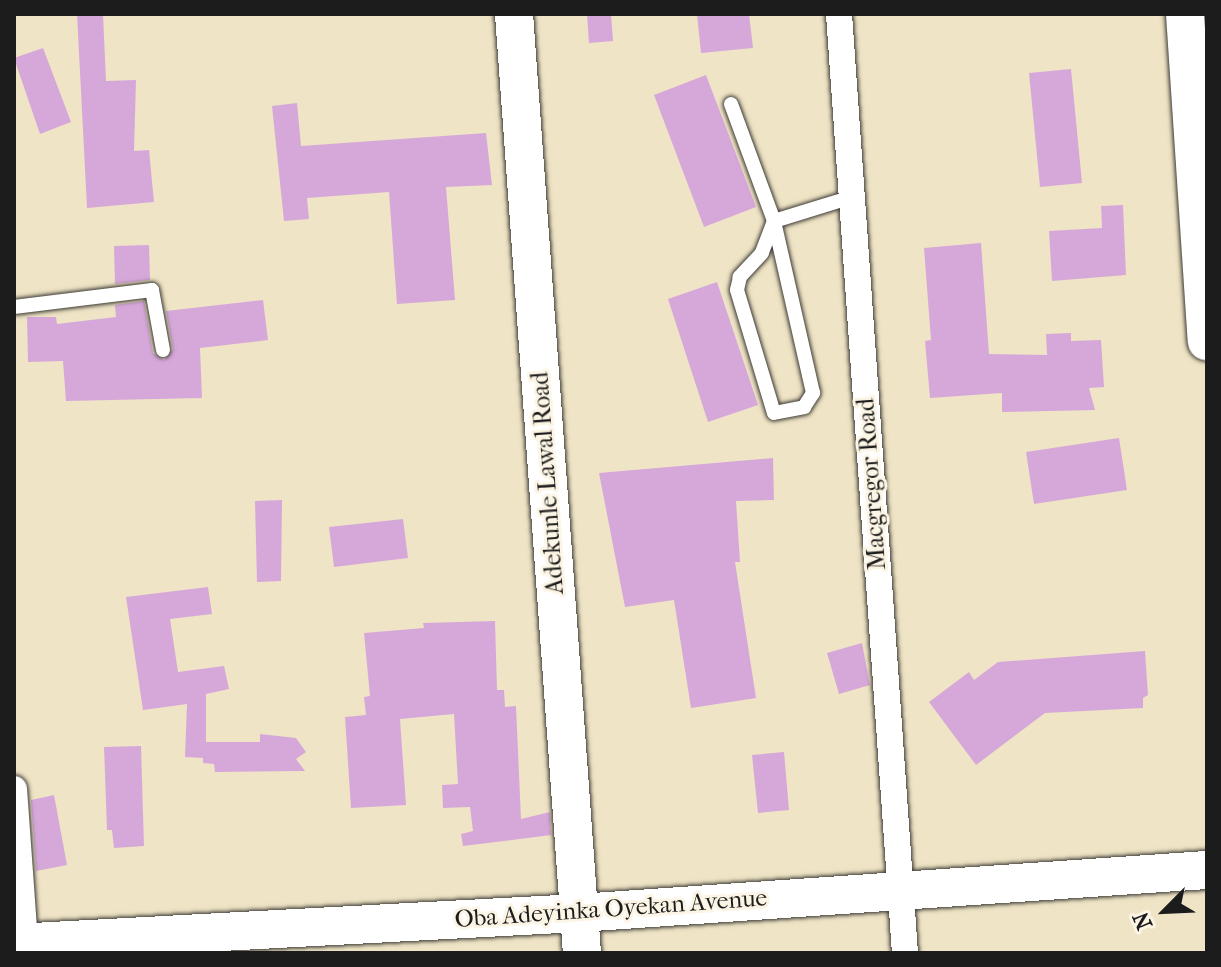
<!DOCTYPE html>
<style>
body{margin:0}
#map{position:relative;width:1221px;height:967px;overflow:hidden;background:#efe4c5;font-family:"IM FELL French Canon",serif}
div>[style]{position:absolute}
.building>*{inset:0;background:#d6a8da}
.roads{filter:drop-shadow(0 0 2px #3c3a35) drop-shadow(0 0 2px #3c3a35)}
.service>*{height:14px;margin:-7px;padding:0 7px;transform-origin:7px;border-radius:7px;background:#fff}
.minor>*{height:26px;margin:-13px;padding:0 13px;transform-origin:13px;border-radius:13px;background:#fff}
.secondary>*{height:38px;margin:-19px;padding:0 19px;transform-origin:19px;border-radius:19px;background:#fff}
span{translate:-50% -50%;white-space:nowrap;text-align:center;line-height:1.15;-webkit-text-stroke:6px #fcf5e5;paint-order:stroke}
.street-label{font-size:24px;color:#1c1c1c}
.frame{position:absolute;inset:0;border:16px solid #1c1c1c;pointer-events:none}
.north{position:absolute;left:1125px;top:871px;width:80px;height:80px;-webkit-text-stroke:6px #fcf5e5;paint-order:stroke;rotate:246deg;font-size:22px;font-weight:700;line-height:32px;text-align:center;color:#1c1c1c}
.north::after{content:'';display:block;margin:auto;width:28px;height:36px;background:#1c1c1c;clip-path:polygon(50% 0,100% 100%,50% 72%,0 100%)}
</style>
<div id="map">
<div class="building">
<i style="clip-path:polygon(77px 14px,103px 14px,106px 81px,136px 80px,134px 151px,149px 150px,154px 202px,87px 208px)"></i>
<i style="clip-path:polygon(587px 14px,611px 14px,613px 41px,589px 43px)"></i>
<i style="clip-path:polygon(697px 14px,749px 14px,753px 48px,701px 53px)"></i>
<i style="clip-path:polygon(43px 48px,71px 122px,40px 134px,14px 58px)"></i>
<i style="clip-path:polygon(1071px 69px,1082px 183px,1040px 187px,1029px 73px)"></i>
<i style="clip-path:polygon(706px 75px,756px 207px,704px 227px,654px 95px)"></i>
<i style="clip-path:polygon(297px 103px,301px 146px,486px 133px,492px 185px,446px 187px,455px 300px,397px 304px,389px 192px,307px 198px,309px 219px,284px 221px,272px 106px)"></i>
<i style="clip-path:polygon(1123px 205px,1126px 275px,1052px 281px,1049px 231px,1102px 228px,1101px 206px)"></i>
<i style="clip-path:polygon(981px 243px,989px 354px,1047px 355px,1046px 334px,1071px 333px,1071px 341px,1101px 340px,1104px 387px,1089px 388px,1095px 410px,1002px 412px,1002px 393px,930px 398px,925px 341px,931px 340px,924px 248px)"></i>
<i style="clip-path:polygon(149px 245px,150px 280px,115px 284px,114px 246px)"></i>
<i style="clip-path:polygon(717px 282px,758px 405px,708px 422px,668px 299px)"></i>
<i style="clip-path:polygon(263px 300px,268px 340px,200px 348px,202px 398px,66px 401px,63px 361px,28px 362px,27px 317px,56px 317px,57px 324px,116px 317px,115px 305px,144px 301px,153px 353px,164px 360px,173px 349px,166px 311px)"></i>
<i style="clip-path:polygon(1119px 438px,1127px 490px,1034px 504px,1026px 452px)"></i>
<i style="clip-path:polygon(773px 458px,774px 500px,736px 501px,740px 562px,735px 562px,756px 698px,691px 708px,674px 600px,625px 607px,599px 473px)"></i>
<i style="clip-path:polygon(282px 500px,281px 581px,257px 582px,255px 501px)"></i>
<i style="clip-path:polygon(403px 519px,408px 558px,334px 567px,329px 527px)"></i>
<i style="clip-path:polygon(208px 587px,212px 614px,170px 619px,178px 672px,224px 666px,229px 689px,206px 694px,206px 742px,260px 742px,260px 734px,296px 738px,306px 752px,296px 759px,305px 771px,215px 772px,214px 764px,203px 763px,203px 758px,185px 757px,187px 704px,143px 710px,126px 597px)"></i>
<i style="clip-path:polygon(495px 621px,497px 690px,504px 690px,505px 707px,516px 706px,521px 819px,550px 812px,551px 835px,463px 846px,461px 834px,473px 831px,470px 807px,443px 808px,442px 785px,458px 784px,454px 714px,400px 719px,406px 805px,351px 808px,345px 717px,366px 715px,364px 697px,370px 696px,364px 633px,424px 628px,423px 623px)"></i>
<i style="clip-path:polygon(862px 643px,870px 685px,839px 694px,827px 653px)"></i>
<i style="clip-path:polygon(1145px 651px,1148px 695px,1143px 698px,1143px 708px,1045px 713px,976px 765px,929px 702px,969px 672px,974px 680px,998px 662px)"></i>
<i style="clip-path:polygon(141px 746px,144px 846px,114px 848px,112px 830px,107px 830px,104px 747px)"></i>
<i style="clip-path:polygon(784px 752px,789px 810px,758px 813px,752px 755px)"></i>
<i style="clip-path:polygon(54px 795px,67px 865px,36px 871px,31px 800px)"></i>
</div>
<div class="roads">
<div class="service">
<i style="left:731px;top:104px;width:125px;rotate:69.8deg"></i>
<i style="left:774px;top:221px;width:34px;rotate:111deg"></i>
<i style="left:762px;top:253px;width:33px;rotate:133deg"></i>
<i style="left:740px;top:277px;width:13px;rotate:103deg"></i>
<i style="left:737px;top:290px;width:128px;rotate:73.3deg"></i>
<i style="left:774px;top:413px;width:31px;rotate:-11deg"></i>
<i style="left:804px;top:407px;width:17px;rotate:-57deg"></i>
<i style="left:813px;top:393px;width:176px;rotate:-102.8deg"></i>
<i style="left:774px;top:221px;width:82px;rotate:-17.1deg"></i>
<i style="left:14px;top:307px;width:139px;rotate:-7deg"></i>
<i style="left:152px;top:290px;width:61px;rotate:79.6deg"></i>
</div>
<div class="minor">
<i style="left:839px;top:14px;width:941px;rotate:85.98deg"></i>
<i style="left:14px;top:789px;width:153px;rotate:85.9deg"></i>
</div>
<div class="secondary">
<i style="left:514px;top:14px;width:941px;rotate:85.86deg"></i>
<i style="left:1185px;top:14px;width:328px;rotate:86.2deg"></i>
<i style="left:14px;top:943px;width:566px;rotate:-3.04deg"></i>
<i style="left:579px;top:913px;width:629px;rotate:-3.92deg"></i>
</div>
</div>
<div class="street-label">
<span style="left:548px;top:483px;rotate:-94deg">Adekunle Lawal Road</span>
<span style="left:872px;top:484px;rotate:-94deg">Macgregor Road</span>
<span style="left:611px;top:909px;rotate:-4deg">Oba Adeyinka Oyekan Avenue</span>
</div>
<div class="frame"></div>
<div class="north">N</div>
</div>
